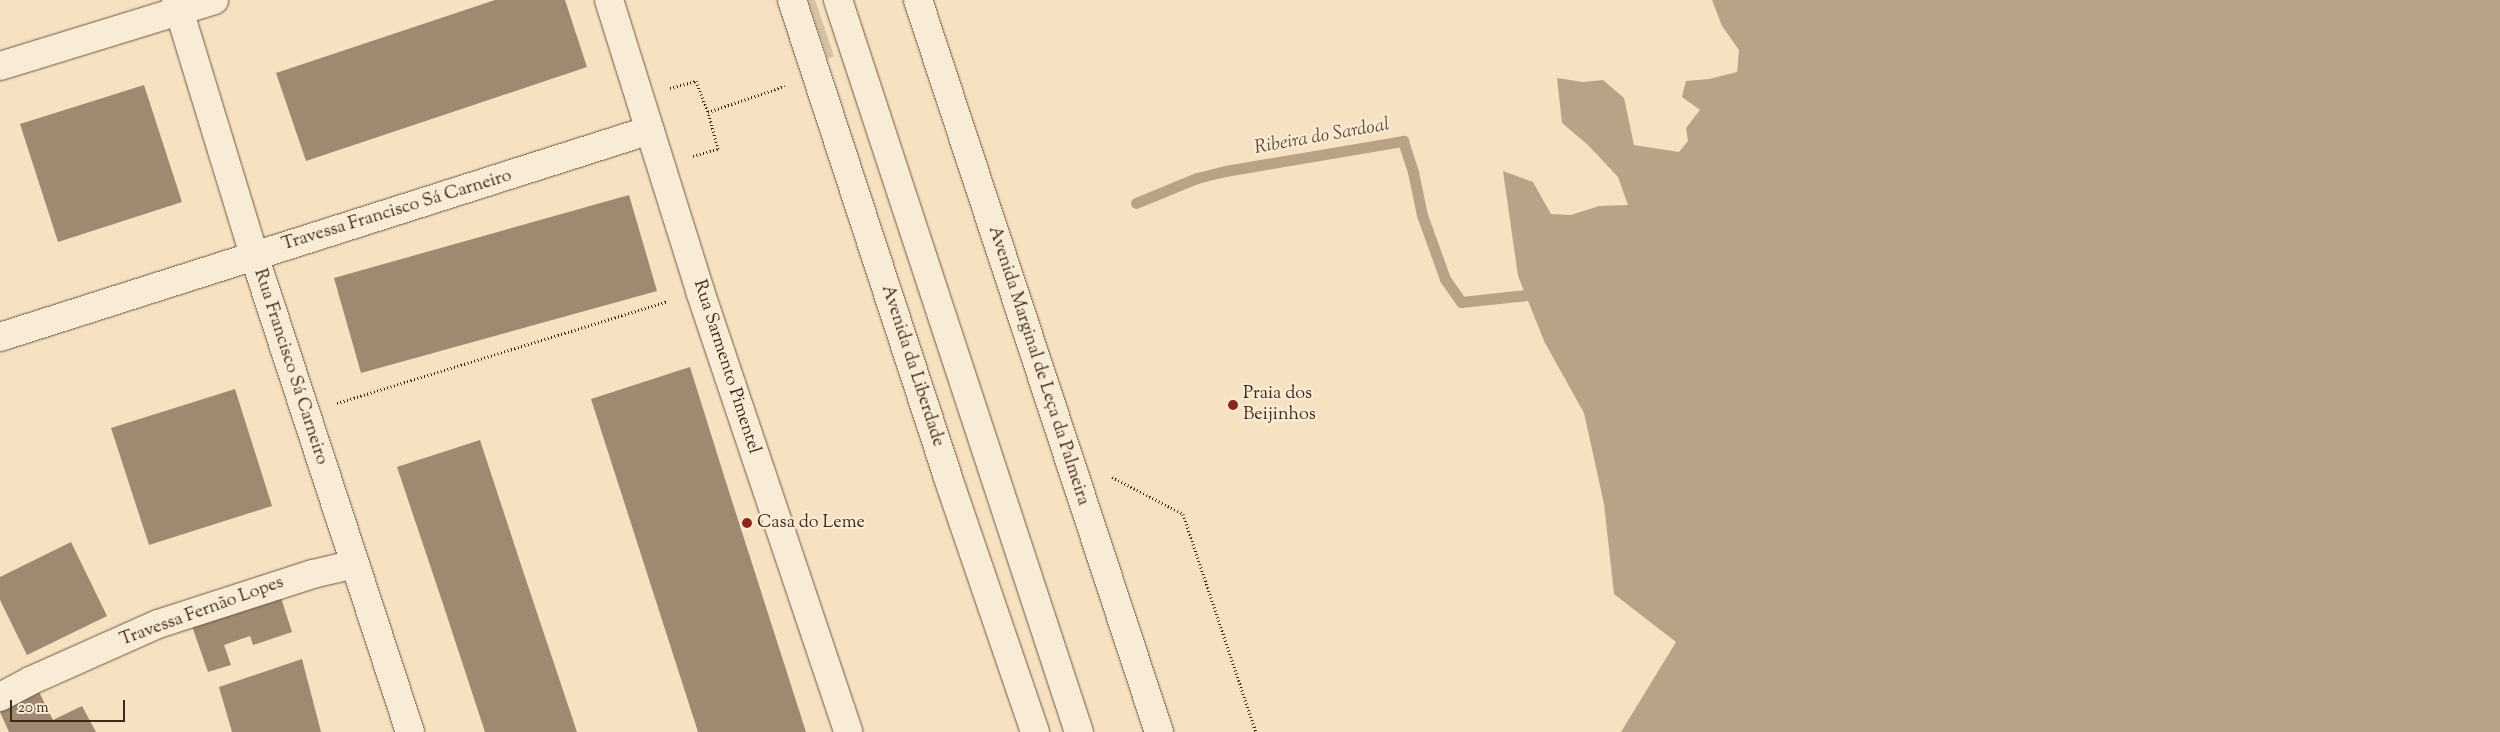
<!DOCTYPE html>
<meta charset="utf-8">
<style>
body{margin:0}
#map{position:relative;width:2500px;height:732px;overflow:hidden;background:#f6e2c0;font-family:"Sorts Mill Goudy",serif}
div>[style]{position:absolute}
.green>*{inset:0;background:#d7c3a4}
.water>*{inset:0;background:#b8a387}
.stream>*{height:11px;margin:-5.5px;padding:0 5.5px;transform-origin:5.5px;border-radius:5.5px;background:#b8a387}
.building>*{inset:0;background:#9f8970}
.path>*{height:3px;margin-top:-1.5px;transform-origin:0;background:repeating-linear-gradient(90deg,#412919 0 1px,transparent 0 3.5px)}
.roads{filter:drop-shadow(0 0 1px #6e5743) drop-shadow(0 0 1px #6e5743)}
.pedestrian>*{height:28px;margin:-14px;padding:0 14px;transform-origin:14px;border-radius:14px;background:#f9ecd6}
.minor>*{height:28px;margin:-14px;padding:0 14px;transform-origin:14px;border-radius:14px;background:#f9ecd6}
.secondary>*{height:28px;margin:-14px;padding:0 14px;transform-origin:14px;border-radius:14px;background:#f9ecd6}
.dots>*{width:14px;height:14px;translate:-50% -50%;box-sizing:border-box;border:2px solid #f9ecd6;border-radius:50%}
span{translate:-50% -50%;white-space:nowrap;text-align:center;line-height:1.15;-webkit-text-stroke:4.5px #f9ecd6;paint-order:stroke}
.street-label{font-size:18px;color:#412919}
.poi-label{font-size:18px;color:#412919}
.left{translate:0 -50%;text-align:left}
.water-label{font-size:19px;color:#654e3a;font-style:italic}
.scale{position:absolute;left:10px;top:700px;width:115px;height:22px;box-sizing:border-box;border:2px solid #412919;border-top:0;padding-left:6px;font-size:15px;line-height:18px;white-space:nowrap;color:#412919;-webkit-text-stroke:4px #f9ecd6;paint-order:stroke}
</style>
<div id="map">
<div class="green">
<i style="clip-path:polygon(808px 0,815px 0,834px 56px,828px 59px)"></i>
</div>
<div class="water">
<i style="clip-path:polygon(1712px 0,2500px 0,2500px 732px,1621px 732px,1676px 642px,1614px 594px,1604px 504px,1584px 413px,1545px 343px,1518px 276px,1503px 171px,1533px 182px,1551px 214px,1571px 215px,1599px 206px,1628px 205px,1618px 177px,1588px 145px,1562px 123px,1557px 78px,1583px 82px,1603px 80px,1624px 98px,1634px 145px,1679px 152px,1688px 141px,1686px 128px,1700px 110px,1682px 97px,1686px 81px,1709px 79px,1737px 72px,1739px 50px,1722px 26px)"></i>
</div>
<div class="stream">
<i style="left:1136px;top:203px;width:66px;rotate:-22.3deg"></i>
<i style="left:1197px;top:178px;width:29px;rotate:-14deg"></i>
<i style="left:1225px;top:171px;width:181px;rotate:-9.6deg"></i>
<i style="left:1403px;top:141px;width:33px;rotate:72deg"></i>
<i style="left:1413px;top:172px;width:44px;rotate:78.2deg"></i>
<i style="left:1422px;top:215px;width:68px;rotate:70.2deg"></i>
<i style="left:1445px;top:279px;width:28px;rotate:55deg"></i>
<i style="left:1461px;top:302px;width:65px;rotate:-6.1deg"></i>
</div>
<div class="building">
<i style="clip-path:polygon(495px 0,565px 0,587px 67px,306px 161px,276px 73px)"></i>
<i style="clip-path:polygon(144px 85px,182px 202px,58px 242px,20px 124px)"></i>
<i style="clip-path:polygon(629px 195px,657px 291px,361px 373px,334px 278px)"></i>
<i style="clip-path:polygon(690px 367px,725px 479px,806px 732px,698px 732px,627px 511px,591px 399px)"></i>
<i style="clip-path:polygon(235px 389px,272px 506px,149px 545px,111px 428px)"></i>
<i style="clip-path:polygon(480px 440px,524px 574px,577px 732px,485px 732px,442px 601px,397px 467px)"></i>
<i style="clip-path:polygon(71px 542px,107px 616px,27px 655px,0 600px,0 577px)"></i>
<i style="clip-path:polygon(275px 579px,292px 632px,253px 645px,250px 636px,224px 645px,231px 665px,208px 672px,186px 609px)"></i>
<i style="clip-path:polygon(302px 659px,321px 732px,232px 732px,219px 687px)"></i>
<i style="clip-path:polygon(39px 692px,53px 720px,82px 706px,96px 732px,9px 732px,0 712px)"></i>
</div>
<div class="path">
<i style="left:670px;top:88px;width:27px;rotate:-15deg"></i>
<i style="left:696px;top:81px;width:33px;rotate:69deg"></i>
<i style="left:708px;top:112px;width:81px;rotate:-18.7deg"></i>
<i style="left:693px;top:156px;width:26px;rotate:-16deg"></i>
<i style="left:718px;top:149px;width:38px;rotate:-105deg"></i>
<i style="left:337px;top:403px;width:346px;rotate:-17.1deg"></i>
<i style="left:1112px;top:477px;width:80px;rotate:27.5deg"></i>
<i style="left:1183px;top:514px;width:230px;rotate:71.5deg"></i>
</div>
<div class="roads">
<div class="pedestrian">
<i style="left:918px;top:0;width:771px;rotate:71.78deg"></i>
</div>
<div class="minor">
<i style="left:176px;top:0;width:267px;rotate:73deg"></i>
<i style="left:254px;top:255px;width:502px;rotate:71.89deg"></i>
<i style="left:609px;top:0;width:305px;rotate:72.6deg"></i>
<i style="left:700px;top:291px;width:465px;rotate:71.4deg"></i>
<i style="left:0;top:66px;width:224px;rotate:-17.1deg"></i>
<i style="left:0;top:337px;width:682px;rotate:-17.66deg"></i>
<i style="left:0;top:697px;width:34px;rotate:-28deg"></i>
<i style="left:30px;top:681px;width:140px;rotate:-24deg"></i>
<i style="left:158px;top:624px;width:163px;rotate:-17.9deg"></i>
<i style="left:313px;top:574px;width:43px;rotate:-13.4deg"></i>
</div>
<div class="secondary">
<i style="left:792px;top:0;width:500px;rotate:71.9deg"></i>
<i style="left:947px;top:475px;width:272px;rotate:71.1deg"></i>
<i style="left:838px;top:0;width:771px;rotate:71.78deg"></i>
</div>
</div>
<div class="dots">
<i style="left:1233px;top:405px;background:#8f2418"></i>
<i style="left:747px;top:523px;background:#8f2418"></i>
</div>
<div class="street-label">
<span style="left:397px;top:211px;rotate:-17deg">Travessa Francisco Sá Carneiro</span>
<span style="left:912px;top:366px;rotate:72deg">Avenida da Liberdade</span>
<span style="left:1038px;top:366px;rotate:72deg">Avenida Marginal de Leça da Palmeira</span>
<span style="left:290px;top:367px;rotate:72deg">Rua Francisco Sá Carneiro</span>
<span style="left:726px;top:367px;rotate:72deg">Rua Sarmento Pimentel</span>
<span style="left:202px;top:612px;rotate:-20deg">Travessa Fernão Lopes</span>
</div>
<div class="poi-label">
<span class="left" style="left:1243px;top:405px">Praia dos<br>Beijinhos</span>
<span class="left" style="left:757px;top:523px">Casa do Leme</span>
</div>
<div class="water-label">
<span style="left:1322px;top:137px;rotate:-10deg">Ribeira do Sardoal</span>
</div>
<div class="scale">20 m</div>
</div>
